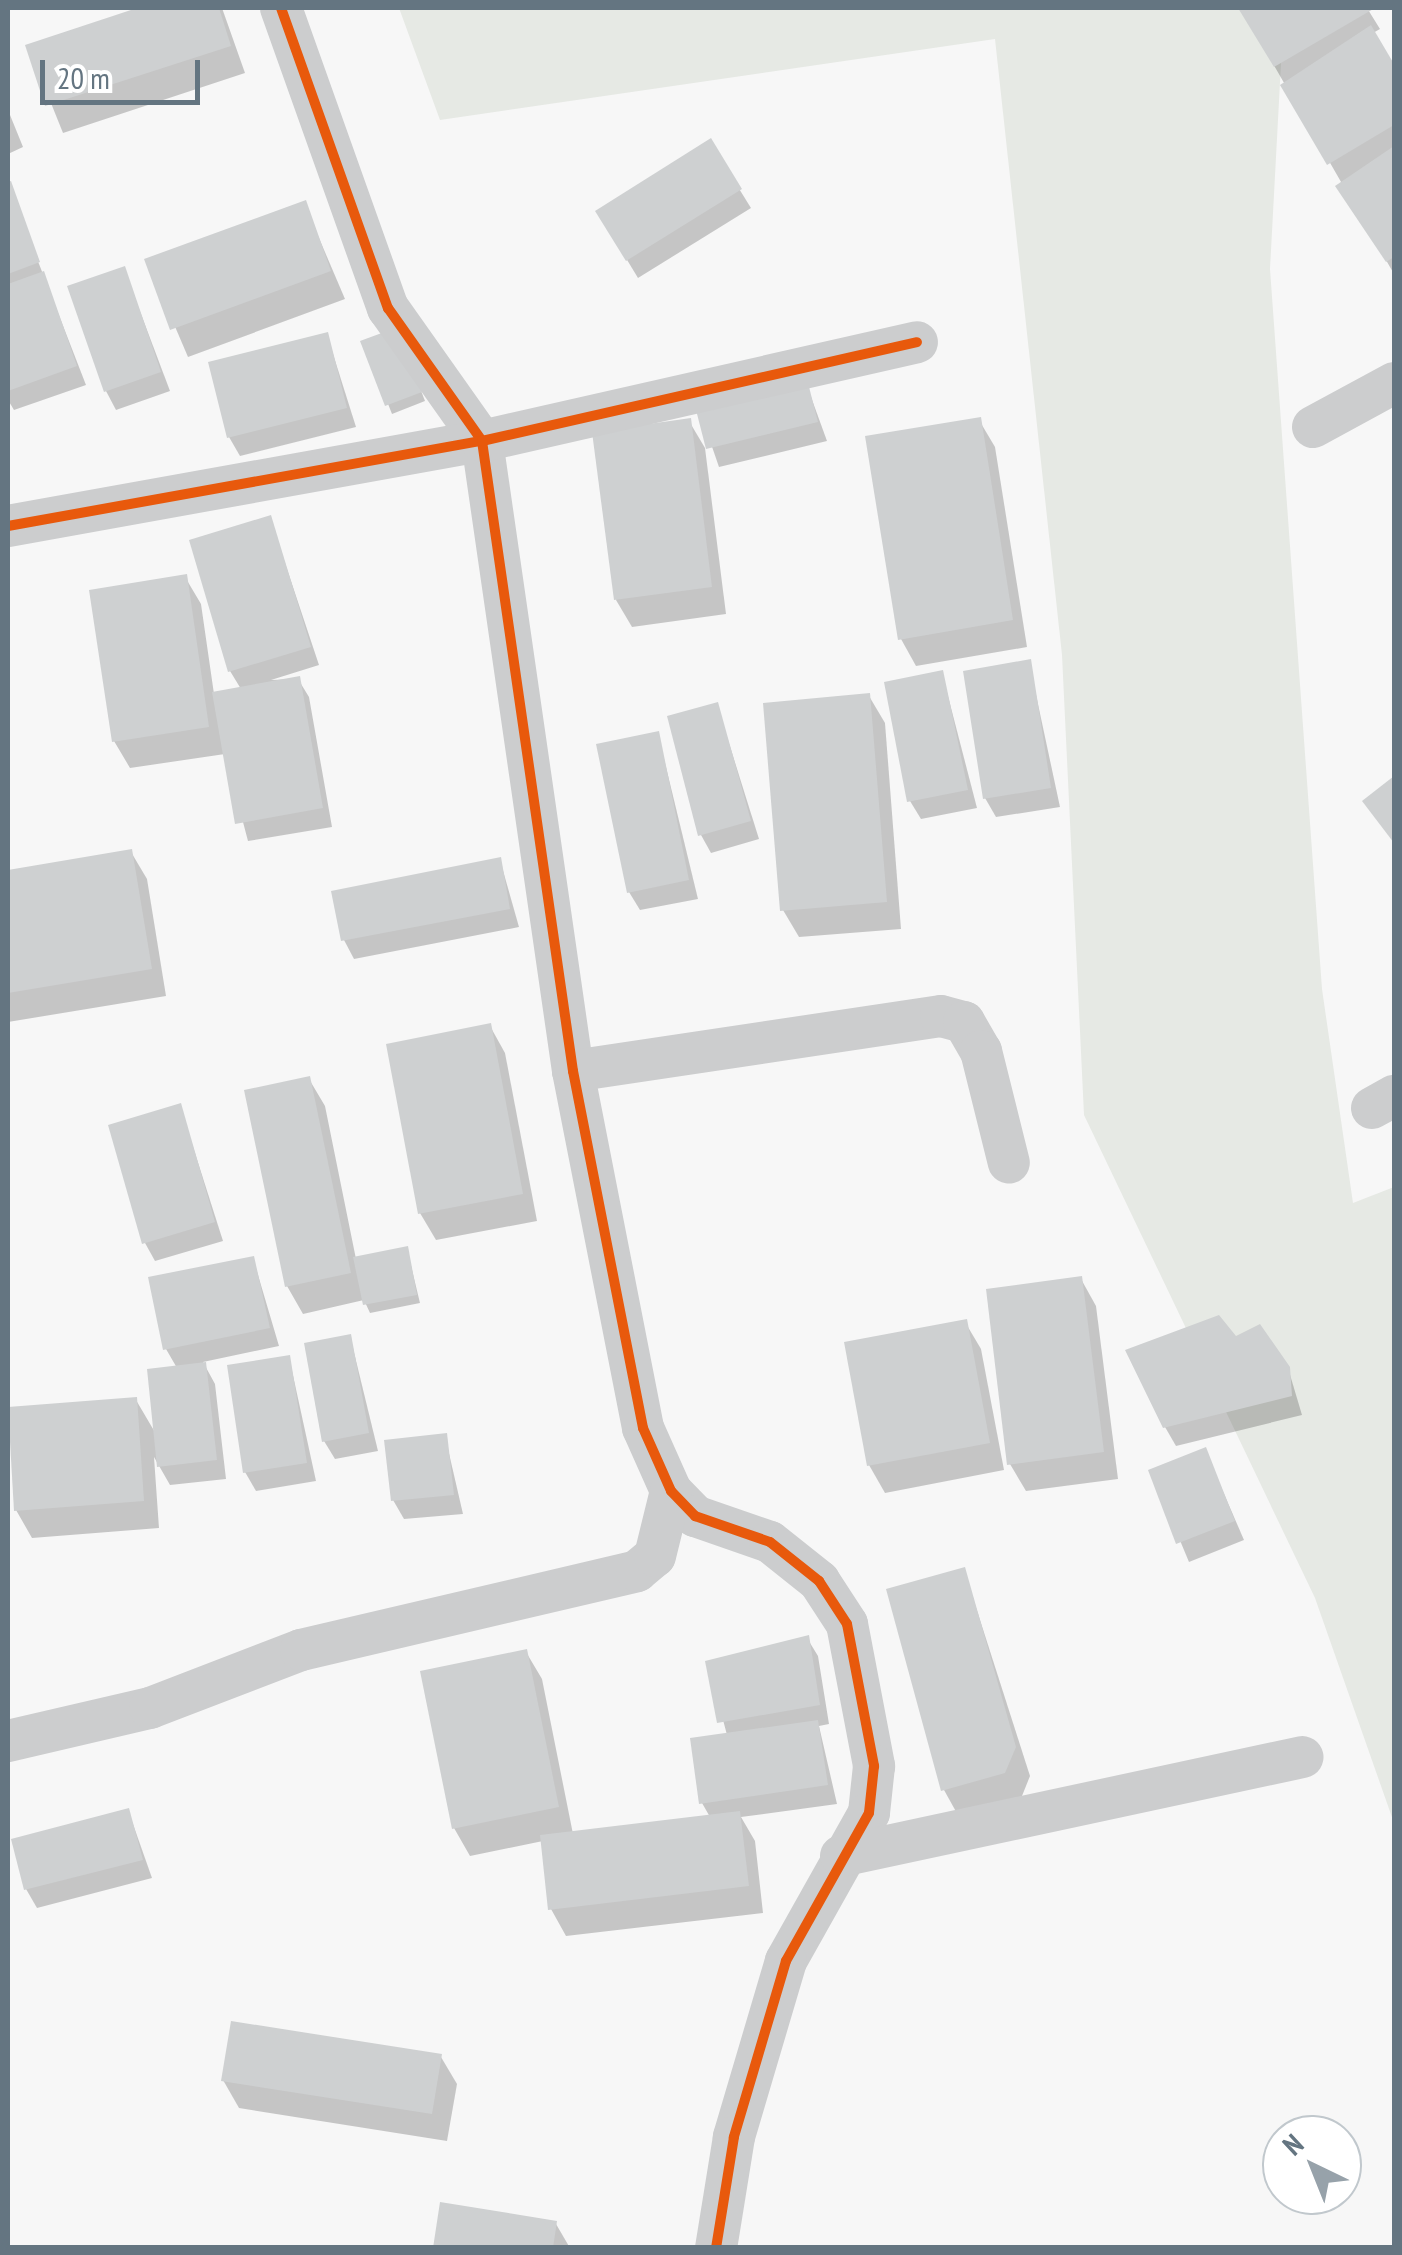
<!DOCTYPE html>
<style>
body{margin:0}
#map{position:relative;width:1402px;height:2255px;overflow:hidden;background:#f7f7f7;font-family:"PT Sans Narrow",sans-serif}
div>[style]{position:absolute}
.green>*{inset:0;background:#e6e9e4}
.shadow>*{inset:0;background:#0003}
.building>*{inset:0;background:#ced0d1}
.street>*{height:42px;margin:-21px;padding:0 21px;transform-origin:21px;border-radius:21px;background:#cccdce}
.cycleway>*{height:10px;margin:-5px;padding:0 5px;transform-origin:5px;border-radius:5px;background:#e8590c}
span{translate:-50% -50%;white-space:nowrap;text-align:center;line-height:1.15;-webkit-text-stroke:10px #fff;paint-order:stroke}
.frame{position:absolute;inset:0;border:10px solid #647581;pointer-events:none}
.north{position:absolute;left:1262px;top:2115px;width:100px;height:100px;box-sizing:border-box;background:#fff;border:2px solid #c1c8cd;border-radius:50%;rotate:317deg;font-size:28px;font-weight:700;line-height:40px;text-align:center;color:#647581}
.north::after{content:'';display:block;margin:auto;width:35px;height:45px;background:#97a2aa;clip-path:polygon(50% 0,100% 100%,50% 72%,0 100%)}
.scale{position:absolute;left:40px;top:60px;width:160px;height:45px;box-sizing:border-box;border:5px solid #647581;border-top:0;padding-left:12px;font-size:30px;line-height:35px;white-space:nowrap;color:#647581;-webkit-text-stroke:8px #fff;paint-order:stroke}
</style>
<div id="map">
<div class="green">
<i style="clip-path:polygon(399px 8px,1284px 8px,1270px 269px,1322px 989px,1353px 1203px,1394px 1187px,1394px 1823px,1315px 1598px,1084px 1115px,1062px 655px,995px 39px,440px 120px)"></i>
</div>
<div class="shadow">
<i style="clip-path:polygon(145px 8px,222px 8px,245px 73px,63px 133px,28px 46px)"></i>
<i style="clip-path:polygon(1241px 8px,1367px 8px,1380px 29px,1373px 33px,1394px 68px,1394px 274px)"></i>
<i style="clip-path:polygon(8px 110px,23px 147px,8px 154px)"></i>
<i style="clip-path:polygon(710px 142px,751px 208px,638px 278px,598px 212px)"></i>
<i style="clip-path:polygon(8px 184px,86px 385px,14px 410px,8px 400px)"></i>
<i style="clip-path:polygon(304px 203px,345px 299px,188px 357px,147px 261px)"></i>
<i style="clip-path:polygon(124px 269px,170px 391px,116px 410px,106px 391px)"></i>
<i style="clip-path:polygon(327px 335px,356px 427px,240px 456px,229px 437px)"></i>
<i style="clip-path:polygon(401px 339px,425px 401px,392px 414px,364px 343px)"></i>
<i style="clip-path:polygon(807px 386px,827px 441px,719px 467px,700px 412px)"></i>
<i style="clip-path:polygon(979px 420px,995px 447px,1027px 647px,916px 666px,901px 639px)"></i>
<i style="clip-path:polygon(689px 421px,705px 448px,726px 614px,632px 627px,616px 600px)"></i>
<i style="clip-path:polygon(270px 518px,319px 665px,271px 680px,298px 679px,309px 697px,332px 827px,248px 841px,225px 754px,130px 768px,114px 741px,185px 577px,201px 604px,214px 694px,241px 689px,230px 671px)"></i>
<i style="clip-path:polygon(1029px 662px,1060px 807px,996px 817px,985px 798px)"></i>
<i style="clip-path:polygon(942px 673px,977px 808px,921px 819px,910px 801px)"></i>
<i style="clip-path:polygon(869px 696px,885px 723px,901px 929px,799px 937px,783px 910px)"></i>
<i style="clip-path:polygon(717px 705px,759px 839px,711px 853px,701px 835px)"></i>
<i style="clip-path:polygon(658px 734px,698px 899px,640px 910px,629px 892px)"></i>
<i style="clip-path:polygon(131px 852px,147px 879px,166px 996px,8px 1022px,8px 872px)"></i>
<i style="clip-path:polygon(500px 860px,519px 927px,354px 959px,344px 940px)"></i>
<i style="clip-path:polygon(490px 1026px,505px 1053px,537px 1221px,436px 1240px,420px 1213px)"></i>
<i style="clip-path:polygon(309px 1079px,325px 1106px,356px 1259px,407px 1249px,420px 1303px,370px 1313px,364px 1300px,303px 1314px,287px 1286px)"></i>
<i style="clip-path:polygon(180px 1106px,223px 1241px,155px 1261px,145px 1243px)"></i>
<i style="clip-path:polygon(253px 1258px,279px 1346px,203px 1362px,215px 1384px,226px 1479px,170px 1485px,154px 1457px,159px 1528px,32px 1538px,16px 1510px,136px 1400px,156px 1434px,177px 1368px,166px 1349px)"></i>
<i style="clip-path:polygon(1081px 1279px,1096px 1306px,1118px 1479px,1026px 1491px,1010px 1464px)"></i>
<i style="clip-path:polygon(965px 1322px,981px 1349px,1004px 1470px,885px 1493px,869px 1465px)"></i>
<i style="clip-path:polygon(350px 1336px,378px 1451px,335px 1459px,324px 1441px)"></i>
<i style="clip-path:polygon(1235px 1339px,1288px 1368px,1302px 1415px,1176px 1446px,1165px 1427px)"></i>
<i style="clip-path:polygon(289px 1357px,316px 1481px,256px 1491px,245px 1472px)"></i>
<i style="clip-path:polygon(445px 1436px,463px 1514px,404px 1519px,393px 1500px)"></i>
<i style="clip-path:polygon(1205px 1450px,1244px 1540px,1189px 1562px,1151px 1471px)"></i>
<i style="clip-path:polygon(964px 1570px,1030px 1776px,1020px 1801px,959px 1817px,944px 1790px)"></i>
<i style="clip-path:polygon(807px 1638px,818px 1656px,829px 1724px,819px 1726px,837px 1804px,741px 1817px,755px 1841px,763px 1913px,566px 1936px,551px 1909px,543px 1841px,470px 1856px,454px 1828px,526px 1652px,542px 1679px,573px 1834px,710px 1817px,702px 1803px,727px 1735px,708px 1663px)"></i>
<i style="clip-path:polygon(128px 1810px,152px 1878px,37px 1908px,26px 1889px)"></i>
<i style="clip-path:polygon(441px 2057px,457px 2084px,447px 2141px,239px 2108px,223px 2080px)"></i>
<i style="clip-path:polygon(556px 2224px,570px 2248px,436px 2248px)"></i>
</div>
<div class="building">
<i style="clip-path:polygon(137px 8px,219px 8px,231px 46px,45px 106px,25px 45px)"></i>
<i style="clip-path:polygon(1238px 8px,1375px 8px,1274px 67px)"></i>
<i style="clip-path:polygon(1371px 25px,1394px 64px,1394px 125px,1327px 165px,1280px 85px)"></i>
<i style="clip-path:polygon(711px 138px,742px 189px,626px 261px,595px 211px)"></i>
<i style="clip-path:polygon(1394px 146px,1394px 257px,1386px 262px,1335px 186px)"></i>
<i style="clip-path:polygon(11px 181px,40px 262px,8px 274px,8px 182px)"></i>
<i style="clip-path:polygon(306px 200px,331px 271px,170px 330px,144px 259px)"></i>
<i style="clip-path:polygon(125px 266px,161px 372px,104px 392px,67px 286px)"></i>
<i style="clip-path:polygon(44px 271px,77px 366px,8px 391px,8px 284px)"></i>
<i style="clip-path:polygon(398px 327px,422px 392px,385px 406px,360px 341px)"></i>
<i style="clip-path:polygon(328px 332px,347px 408px,227px 438px,208px 362px)"></i>
<i style="clip-path:polygon(808px 383px,818px 422px,706px 449px,696px 410px)"></i>
<i style="clip-path:polygon(981px 417px,1013px 620px,898px 640px,865px 436px)"></i>
<i style="clip-path:polygon(691px 418px,712px 587px,614px 600px,592px 432px)"></i>
<i style="clip-path:polygon(271px 515px,311px 647px,228px 672px,189px 540px)"></i>
<i style="clip-path:polygon(187px 574px,209px 727px,112px 742px,89px 590px)"></i>
<i style="clip-path:polygon(1031px 659px,1051px 788px,983px 799px,963px 671px)"></i>
<i style="clip-path:polygon(943px 670px,968px 790px,907px 802px,884px 682px)"></i>
<i style="clip-path:polygon(300px 676px,323px 808px,235px 824px,212px 692px)"></i>
<i style="clip-path:polygon(870px 693px,887px 902px,780px 911px,763px 703px)"></i>
<i style="clip-path:polygon(718px 702px,751px 821px,698px 836px,667px 716px)"></i>
<i style="clip-path:polygon(659px 731px,689px 880px,627px 893px,596px 744px)"></i>
<i style="clip-path:polygon(1394px 776px,1394px 843px,1362px 801px)"></i>
<i style="clip-path:polygon(132px 849px,152px 969px,8px 993px,8px 870px)"></i>
<i style="clip-path:polygon(501px 857px,510px 909px,341px 941px,331px 891px)"></i>
<i style="clip-path:polygon(491px 1023px,523px 1194px,418px 1214px,386px 1044px)"></i>
<i style="clip-path:polygon(310px 1076px,351px 1273px,285px 1287px,244px 1090px)"></i>
<i style="clip-path:polygon(181px 1103px,215px 1222px,142px 1244px,108px 1125px)"></i>
<i style="clip-path:polygon(408px 1246px,417px 1295px,363px 1305px,353px 1257px)"></i>
<i style="clip-path:polygon(254px 1256px,270px 1328px,163px 1350px,148px 1277px)"></i>
<i style="clip-path:polygon(1082px 1276px,1104px 1452px,1007px 1465px,986px 1289px)"></i>
<i style="clip-path:polygon(1219px 1315px,1236px 1336px,1260px 1324px,1290px 1367px,1292px 1396px,1163px 1428px,1125px 1350px)"></i>
<i style="clip-path:polygon(967px 1319px,990px 1443px,867px 1466px,844px 1342px)"></i>
<i style="clip-path:polygon(351px 1334px,369px 1433px,322px 1442px,304px 1343px)"></i>
<i style="clip-path:polygon(290px 1355px,307px 1463px,243px 1473px,227px 1365px)"></i>
<i style="clip-path:polygon(206px 1362px,217px 1460px,157px 1467px,147px 1369px)"></i>
<i style="clip-path:polygon(137px 1397px,144px 1501px,14px 1511px,8px 1407px)"></i>
<i style="clip-path:polygon(447px 1433px,454px 1495px,391px 1501px,384px 1440px)"></i>
<i style="clip-path:polygon(1206px 1447px,1235px 1521px,1176px 1544px,1148px 1470px)"></i>
<i style="clip-path:polygon(965px 1567px,1016px 1747px,1005px 1773px,941px 1791px,886px 1589px)"></i>
<i style="clip-path:polygon(809px 1635px,820px 1705px,717px 1723px,705px 1661px)"></i>
<i style="clip-path:polygon(527px 1649px,559px 1807px,452px 1829px,420px 1671px)"></i>
<i style="clip-path:polygon(818px 1720px,828px 1785px,699px 1804px,690px 1738px)"></i>
<i style="clip-path:polygon(129px 1808px,143px 1860px,24px 1890px,11px 1839px)"></i>
<i style="clip-path:polygon(740px 1811px,749px 1886px,548px 1910px,540px 1835px)"></i>
<i style="clip-path:polygon(231px 2021px,442px 2054px,432px 2114px,221px 2081px)"></i>
<i style="clip-path:polygon(440px 2202px,557px 2221px,553px 2248px,433px 2248px)"></i>
</div>
<div class="street">
<i style="left:281px;top:8px;width:319px;rotate:70.4deg"></i>
<i style="left:388px;top:308px;width:163px;rotate:54.7deg"></i>
<i style="left:482px;top:441px;width:637px;rotate:81.78deg"></i>
<i style="left:573px;top:1071px;width:364px;rotate:78.9deg"></i>
<i style="left:643px;top:1428px;width:69px;rotate:66deg"></i>
<i style="left:671px;top:1491px;width:35px;rotate:46deg"></i>
<i style="left:695px;top:1516px;width:79px;rotate:19.1deg"></i>
<i style="left:770px;top:1542px;width:63px;rotate:38.5deg"></i>
<i style="left:819px;top:1581px;width:51px;rotate:56.9deg"></i>
<i style="left:847px;top:1624px;width:145px;rotate:79.2deg"></i>
<i style="left:874px;top:1766px;width:47px;rotate:96.1deg"></i>
<i style="left:869px;top:1813px;width:170px;rotate:119.3deg"></i>
<i style="left:786px;top:1961px;width:184px;rotate:106.5deg"></i>
<i style="left:734px;top:2137px;width:112px;rotate:99.2deg"></i>
<i style="left:1313px;top:427px;width:92px;rotate:-28.5deg"></i>
<i style="left:8px;top:526px;width:482px;rotate:-10.2deg"></i>
<i style="left:482px;top:441px;width:446px;rotate:-12.8deg"></i>
<i style="left:573px;top:1071px;width:372px;rotate:-8.5deg"></i>
<i style="left:941px;top:1016px;width:24px;rotate:15deg"></i>
<i style="left:964px;top:1022px;width:34px;rotate:60deg"></i>
<i style="left:981px;top:1051px;width:115px;rotate:76deg"></i>
<i style="left:1372px;top:1108px;width:25px;rotate:-29deg"></i>
<i style="left:8px;top:1741px;width:146px;rotate:-13.1deg"></i>
<i style="left:150px;top:1708px;width:162px;rotate:-21deg"></i>
<i style="left:301px;top:1650px;width:345px;rotate:-13.2deg"></i>
<i style="left:637px;top:1571px;width:23px;rotate:-40deg"></i>
<i style="left:655px;top:1556px;width:67px;rotate:-76.2deg"></i>
<i style="left:841px;top:1856px;width:472px;rotate:-12.1deg"></i>
</div>
<div class="cycleway">
<i style="left:281px;top:8px;width:319px;rotate:70.4deg"></i>
<i style="left:388px;top:308px;width:163px;rotate:54.7deg"></i>
<i style="left:482px;top:441px;width:637px;rotate:81.78deg"></i>
<i style="left:573px;top:1071px;width:364px;rotate:78.9deg"></i>
<i style="left:643px;top:1428px;width:69px;rotate:66deg"></i>
<i style="left:671px;top:1491px;width:35px;rotate:46deg"></i>
<i style="left:695px;top:1516px;width:79px;rotate:19.1deg"></i>
<i style="left:770px;top:1542px;width:63px;rotate:38.5deg"></i>
<i style="left:819px;top:1581px;width:51px;rotate:56.9deg"></i>
<i style="left:847px;top:1624px;width:145px;rotate:79.2deg"></i>
<i style="left:874px;top:1766px;width:47px;rotate:96.1deg"></i>
<i style="left:869px;top:1813px;width:170px;rotate:119.3deg"></i>
<i style="left:786px;top:1961px;width:184px;rotate:106.5deg"></i>
<i style="left:734px;top:2137px;width:112px;rotate:99.2deg"></i>
<i style="left:8px;top:526px;width:482px;rotate:-10.2deg"></i>
<i style="left:482px;top:441px;width:446px;rotate:-12.8deg"></i>
</div>
<div class="frame"></div>
<div class="north">N</div>
<div class="scale">20 m</div>
</div>
